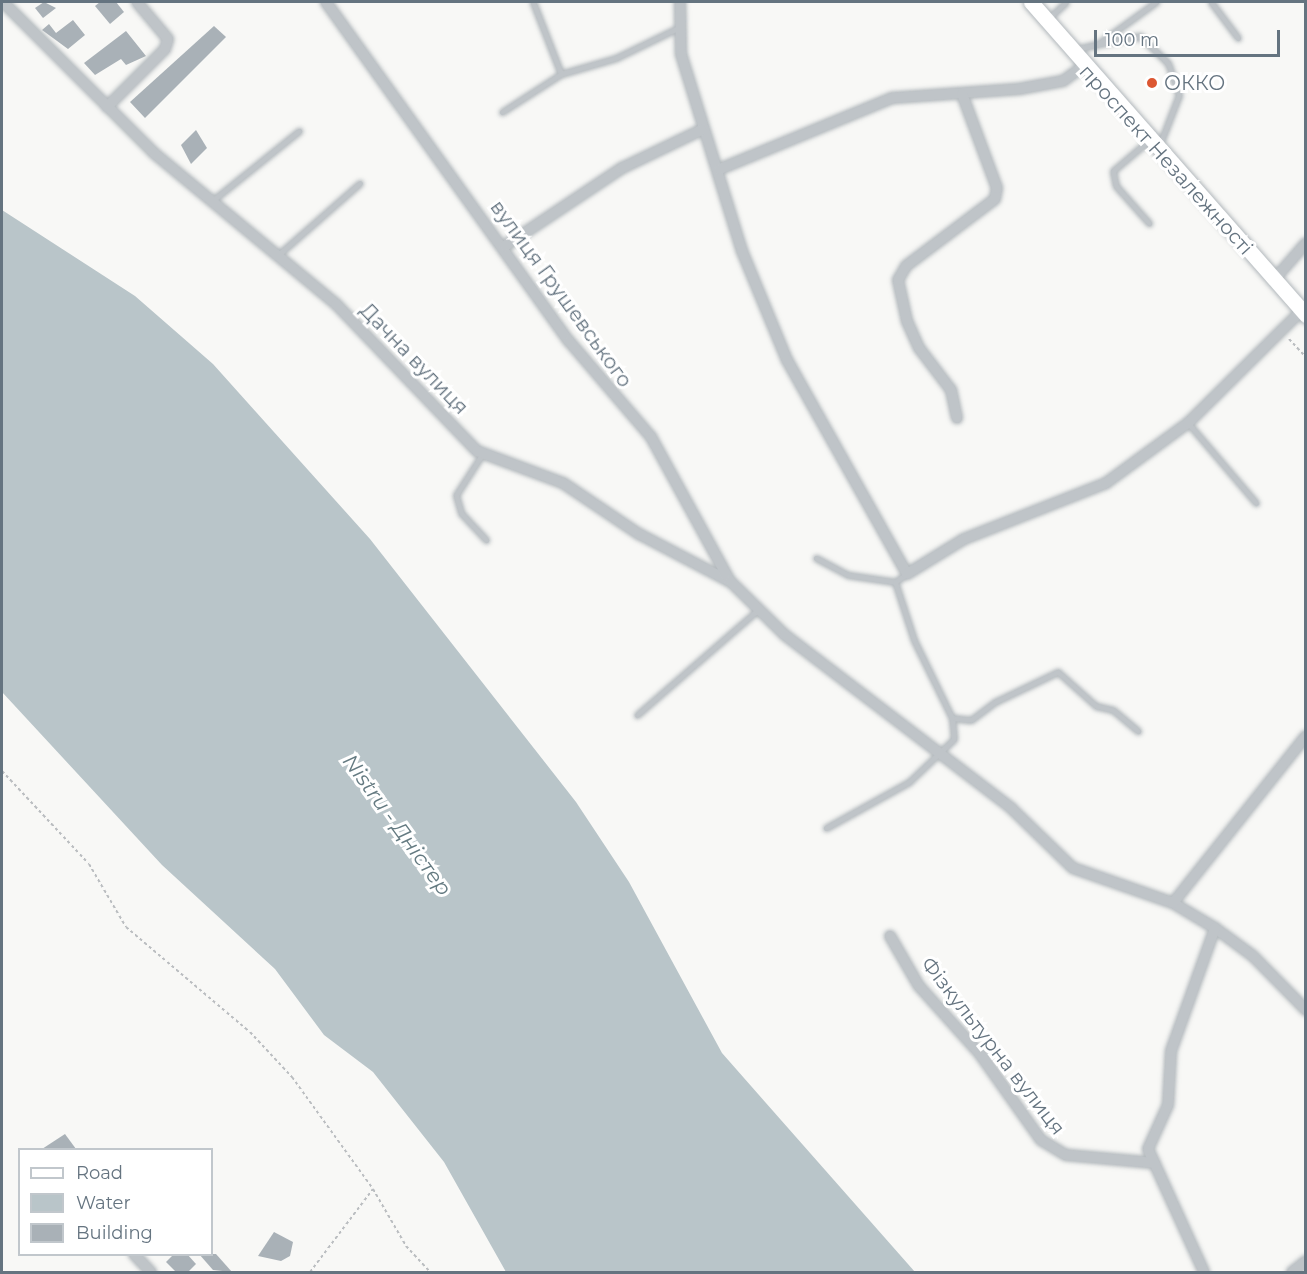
<!DOCTYPE html>
<meta charset="utf-8">
<style>
body{margin:0}
#map{position:relative;width:1307px;height:1274px;overflow:hidden;background:#f8f8f6;font-family:Montserrat,sans-serif}
div>[style]{position:absolute}
.water>*{inset:0;background:#b9c5c9}
.building>*{inset:0;background:#a9b1b7}
.path>*{height:2px;margin-top:-1px;transform-origin:0;background:repeating-linear-gradient(90deg,#babdc0 0 3px,transparent 0 6px)}
.roads{filter:drop-shadow(0 0 2px #b2b8bc) drop-shadow(0 0 2px #b2b8bc)}
.service>*{height:5px;margin:-2.5px;padding:0 2.5px;transform-origin:2.5px;border-radius:2.5px;background:#bfc4c8}
.minor>*{height:10px;margin:-5px;padding:0 5px;transform-origin:5px;border-radius:5px;background:#bfc4c8}
.secondary>*{height:15px;margin:-7.5px;padding:0 7.5px;transform-origin:7.5px;border-radius:7.5px;background:#fff}
.dots>*{width:16px;height:16px;translate:-50% -50%;box-sizing:border-box;border:3px solid #fff;border-radius:50%}
span{translate:-50% -50%;white-space:nowrap;text-align:center;line-height:1.15;-webkit-text-stroke:6px #fff;paint-order:stroke}
.poi-label{font-size:20px;color:#657480}
.left{translate:0 -50%;text-align:left}
.street-label{font-size:20px;color:#657480}
.water-label{font-size:21px;color:#647a81;font-style:italic}
.frame{position:absolute;inset:0;border:3px solid #657480;pointer-events:none}
.legend{position:absolute;left:18px;top:1148px;width:195px;height:108px;box-sizing:border-box;background:#fff;border:2px solid #c1c7cc;margin:0;padding:8px 10px;list-style:none;font-size:18px;color:#657480}
.legend li{display:flex;align-items:center;gap:12px;height:30px}
.legend b{width:30px;border:2px solid #c1c7cc}
.scale{position:absolute;left:1094px;top:30px;width:186px;height:27px;box-sizing:border-box;border:3px solid #657480;border-top:0;padding-left:8px;font-size:18px;line-height:21px;white-space:nowrap;color:#657480;-webkit-text-stroke:4px #fff;paint-order:stroke}
</style>
<div id="map">
<div class="water">
<i style="clip-path:polygon(2px 210px,135px 296px,213px 364px,370px 539px,576px 802px,629px 882px,722px 1053px,915px 1272px,506px 1272px,444px 1162px,373px 1072px,324px 1035px,275px 969px,162px 865px,2px 692px)"></i>
</div>
<div class="building">
<i style="clip-path:polygon(44px 2px,56px 8px,43px 18px,35px 8px)"></i>
<i style="clip-path:polygon(100px 2px,116px 2px,124px 12px,110px 24px,95px 6px)"></i>
<i style="clip-path:polygon(73px 20px,85px 35px,68px 49px,42px 30px,49px 24px,56px 33px)"></i>
<i style="clip-path:polygon(214px 26px,226px 37px,145px 118px,130px 102px)"></i>
<i style="clip-path:polygon(126px 31px,146px 56px,126px 65px,121px 59px,95px 75px,84px 63px)"></i>
<i style="clip-path:polygon(196px 130px,207px 148px,191px 164px,181px 145px)"></i>
<i style="clip-path:polygon(65px 1134px,76px 1149px,42px 1149px)"></i>
<i style="clip-path:polygon(274px 1232px,293px 1242px,290px 1256px,281px 1261px,258px 1256px)"></i>
<i style="clip-path:polygon(174px 1254px,187px 1254px,196px 1264px,188px 1272px,176px 1272px,166px 1262px)"></i>
<i style="clip-path:polygon(199px 1254px,216px 1254px,232px 1272px,213px 1270px)"></i>
</div>
<div class="path">
<i style="left:1289px;top:339px;width:25px;rotate:47deg"></i>
<i style="left:2px;top:771px;width:127px;rotate:46.9deg"></i>
<i style="left:89px;top:864px;width:73px;rotate:59.6deg"></i>
<i style="left:126px;top:927px;width:162px;rotate:40.3deg"></i>
<i style="left:250px;top:1032px;width:62px;rotate:47deg"></i>
<i style="left:292px;top:1077px;width:138px;rotate:54.1deg"></i>
<i style="left:373px;top:1189px;width:66px;rotate:59.9deg"></i>
<i style="left:406px;top:1246px;width:35px;rotate:47deg"></i>
<i style="left:310px;top:1272px;width:104px;rotate:-52.8deg"></i>
</div>
<div class="roads">
<div class="service">
<i style="left:533px;top:2px;width:77px;rotate:68.7deg"></i>
<i style="left:1211px;top:2px;width:45px;rotate:53.1deg"></i>
<i style="left:1049px;top:18px;width:23px;rotate:-43deg"></i>
<i style="left:1098px;top:44px;width:43px;rotate:-10.8deg"></i>
<i style="left:1140px;top:36px;width:39px;rotate:44deg"></i>
<i style="left:1168px;top:63px;width:34px;rotate:71deg"></i>
<i style="left:1179px;top:95px;width:53px;rotate:111.2deg"></i>
<i style="left:1077px;top:49px;width:22px;rotate:-13deg"></i>
<i style="left:1098px;top:44px;width:72px;rotate:-35.9deg"></i>
<i style="left:502px;top:112px;width:70px;rotate:-32.8deg"></i>
<i style="left:561px;top:74px;width:57px;rotate:-16.2deg"></i>
<i style="left:616px;top:58px;width:71px;rotate:-25.8deg"></i>
<i style="left:1148px;top:141px;width:46px;rotate:139.4deg"></i>
<i style="left:1113px;top:171px;width:15px;rotate:79deg"></i>
<i style="left:1116px;top:186px;width:50px;rotate:48.3deg"></i>
<i style="left:212px;top:201px;width:112px;rotate:-38.8deg"></i>
<i style="left:278px;top:255px;width:109px;rotate:-41.3deg"></i>
<i style="left:1188px;top:423px;width:105px;rotate:49.6deg"></i>
<i style="left:483px;top:453px;width:50px;rotate:122.7deg"></i>
<i style="left:456px;top:495px;width:19px;rotate:74deg"></i>
<i style="left:461px;top:513px;width:37px;rotate:47deg"></i>
<i style="left:816px;top:558px;width:36px;rotate:28deg"></i>
<i style="left:848px;top:575px;width:48px;rotate:8.5deg"></i>
<i style="left:895px;top:582px;width:14px;rotate:-34deg"></i>
<i style="left:637px;top:715px;width:160px;rotate:-41deg"></i>
<i style="left:952px;top:718px;width:19px;rotate:6deg"></i>
<i style="left:971px;top:720px;width:30px;rotate:-37deg"></i>
<i style="left:995px;top:702px;width:70px;rotate:-25.5deg"></i>
<i style="left:1058px;top:672px;width:51px;rotate:41.8deg"></i>
<i style="left:1096px;top:706px;width:17px;rotate:13deg"></i>
<i style="left:1113px;top:710px;width:33px;rotate:40deg"></i>
<i style="left:826px;top:828px;width:95px;rotate:-29deg"></i>
<i style="left:909px;top:782px;width:62px;rotate:-43.7deg"></i>
<i style="left:954px;top:739px;width:21px;rotate:-95deg"></i>
<i style="left:952px;top:718px;width:87px;rotate:-116deg"></i>
<i style="left:914px;top:640px;width:61px;rotate:-108.1deg"></i>
</div>
<div class="minor">
<i style="left:3px;top:2px;width:214px;rotate:45deg"></i>
<i style="left:154px;top:153px;width:236px;rotate:39.7deg"></i>
<i style="left:336px;top:304px;width:204px;rotate:46.2deg"></i>
<i style="left:477px;top:451px;width:92px;rotate:20.4deg"></i>
<i style="left:563px;top:483px;width:92px;rotate:33.9deg"></i>
<i style="left:639px;top:534px;width:102px;rotate:27.6deg"></i>
<i style="left:326px;top:2px;width:417px;rotate:54.4deg"></i>
<i style="left:569px;top:341px;width:126px;rotate:49.5deg"></i>
<i style="left:651px;top:437px;width:164px;rotate:61.3deg"></i>
<i style="left:730px;top:581px;width:77px;rotate:44.5deg"></i>
<i style="left:785px;top:635px;width:285px;rotate:37.4deg"></i>
<i style="left:1011px;top:808px;width:86px;rotate:44.1deg"></i>
<i style="left:1073px;top:868px;width:106px;rotate:19.3deg"></i>
<i style="left:1173px;top:903px;width:49px;rotate:30.8deg"></i>
<i style="left:1215px;top:928px;width:47px;rotate:36.4deg"></i>
<i style="left:1253px;top:956px;width:76px;rotate:45.5deg"></i>
<i style="left:680px;top:2px;width:52px;rotate:88.9deg"></i>
<i style="left:681px;top:54px;width:206px;rotate:72.8deg"></i>
<i style="left:742px;top:251px;width:118px;rotate:67.6deg"></i>
<i style="left:787px;top:360px;width:245px;rotate:60.7deg"></i>
<i style="left:907px;top:574px;width:67px;rotate:-31.6deg"></i>
<i style="left:964px;top:539px;width:153px;rotate:-21.5deg"></i>
<i style="left:1106px;top:483px;width:102px;rotate:-36.2deg"></i>
<i style="left:1188px;top:423px;width:161px;rotate:-44.7deg"></i>
<i style="left:107px;top:107px;width:82px;rotate:-45deg"></i>
<i style="left:165px;top:49px;width:10px;rotate:-73deg"></i>
<i style="left:168px;top:39px;width:48px;rotate:-130deg"></i>
<i style="left:720px;top:169px;width:186px;rotate:-22.4deg"></i>
<i style="left:892px;top:98px;width:127px;rotate:-4.1deg"></i>
<i style="left:1019px;top:89px;width:45px;rotate:-10.3deg"></i>
<i style="left:1063px;top:81px;width:26px;rotate:-36deg"></i>
<i style="left:505px;top:246px;width:141px;rotate:-33.7deg"></i>
<i style="left:622px;top:168px;width:88px;rotate:-25.7deg"></i>
<i style="left:1273px;top:281px;width:50px;rotate:-49deg"></i>
<i style="left:957px;top:418px;width:29px;rotate:-102deg"></i>
<i style="left:951px;top:390px;width:53px;rotate:-127.3deg"></i>
<i style="left:919px;top:348px;width:30px;rotate:-114deg"></i>
<i style="left:907px;top:321px;width:42px;rotate:-102.4deg"></i>
<i style="left:898px;top:280px;width:16px;rotate:-60deg"></i>
<i style="left:906px;top:266px;width:111px;rotate:-37deg"></i>
<i style="left:995px;top:199px;width:11px;rotate:-80deg"></i>
<i style="left:997px;top:188px;width:100px;rotate:-110.4deg"></i>
<i style="left:1173px;top:903px;width:213px;rotate:-51.5deg"></i>
<i style="left:890px;top:936px;width:58px;rotate:59.9deg"></i>
<i style="left:919px;top:986px;width:91px;rotate:48.1deg"></i>
<i style="left:980px;top:1054px;width:105px;rotate:54.7deg"></i>
<i style="left:1041px;top:1140px;width:29px;rotate:31deg"></i>
<i style="left:1066px;top:1155px;width:89px;rotate:5.1deg"></i>
<i style="left:134px;top:1254px;width:25px;rotate:47deg"></i>
<i style="left:1204px;top:1272px;width:135px;rotate:-114.5deg"></i>
<i style="left:1148px;top:1149px;width:48px;rotate:-65.6deg"></i>
<i style="left:1168px;top:1105px;width:54px;rotate:-86.8deg"></i>
<i style="left:1171px;top:1051px;width:131px;rotate:-70.3deg"></i>
<i style="left:1292px;top:1272px;width:18px;rotate:-38deg"></i>
</div>
<div class="secondary">
<i style="left:1031px;top:2px;width:417px;rotate:48.7deg"></i>
</div>
</div>
<div class="dots">
<i style="left:1152px;top:83px;background:#dc5732"></i>
</div>
<div class="poi-label">
<span class="left" style="left:1164px;top:83px">ОККО</span>
</div>
<div class="street-label">
<span style="left:1166px;top:160px;rotate:48deg">проспект Незалежності</span>
<span style="left:561px;top:294px;rotate:54deg">вулиця Грушевського</span>
<span style="left:414px;top:359px;rotate:46deg">Дачна вулиця</span>
<span style="left:993px;top:1046px;rotate:52deg">Фізкультурна вулиця</span>
</div>
<div class="water-label">
<span style="left:397px;top:825px;rotate:54deg">Nistru - Дністер</span>
</div>
<div class="frame"></div>
<ul class="legend">
<li><b style="height:8px;background:#fff"></b>Road</li>
<li><b style="height:16px;background:#b9c5c9"></b>Water</li>
<li><b style="height:16px;background:#a9b1b7"></b>Building</li>
</ul>
<div class="scale">100 m</div>
</div>
